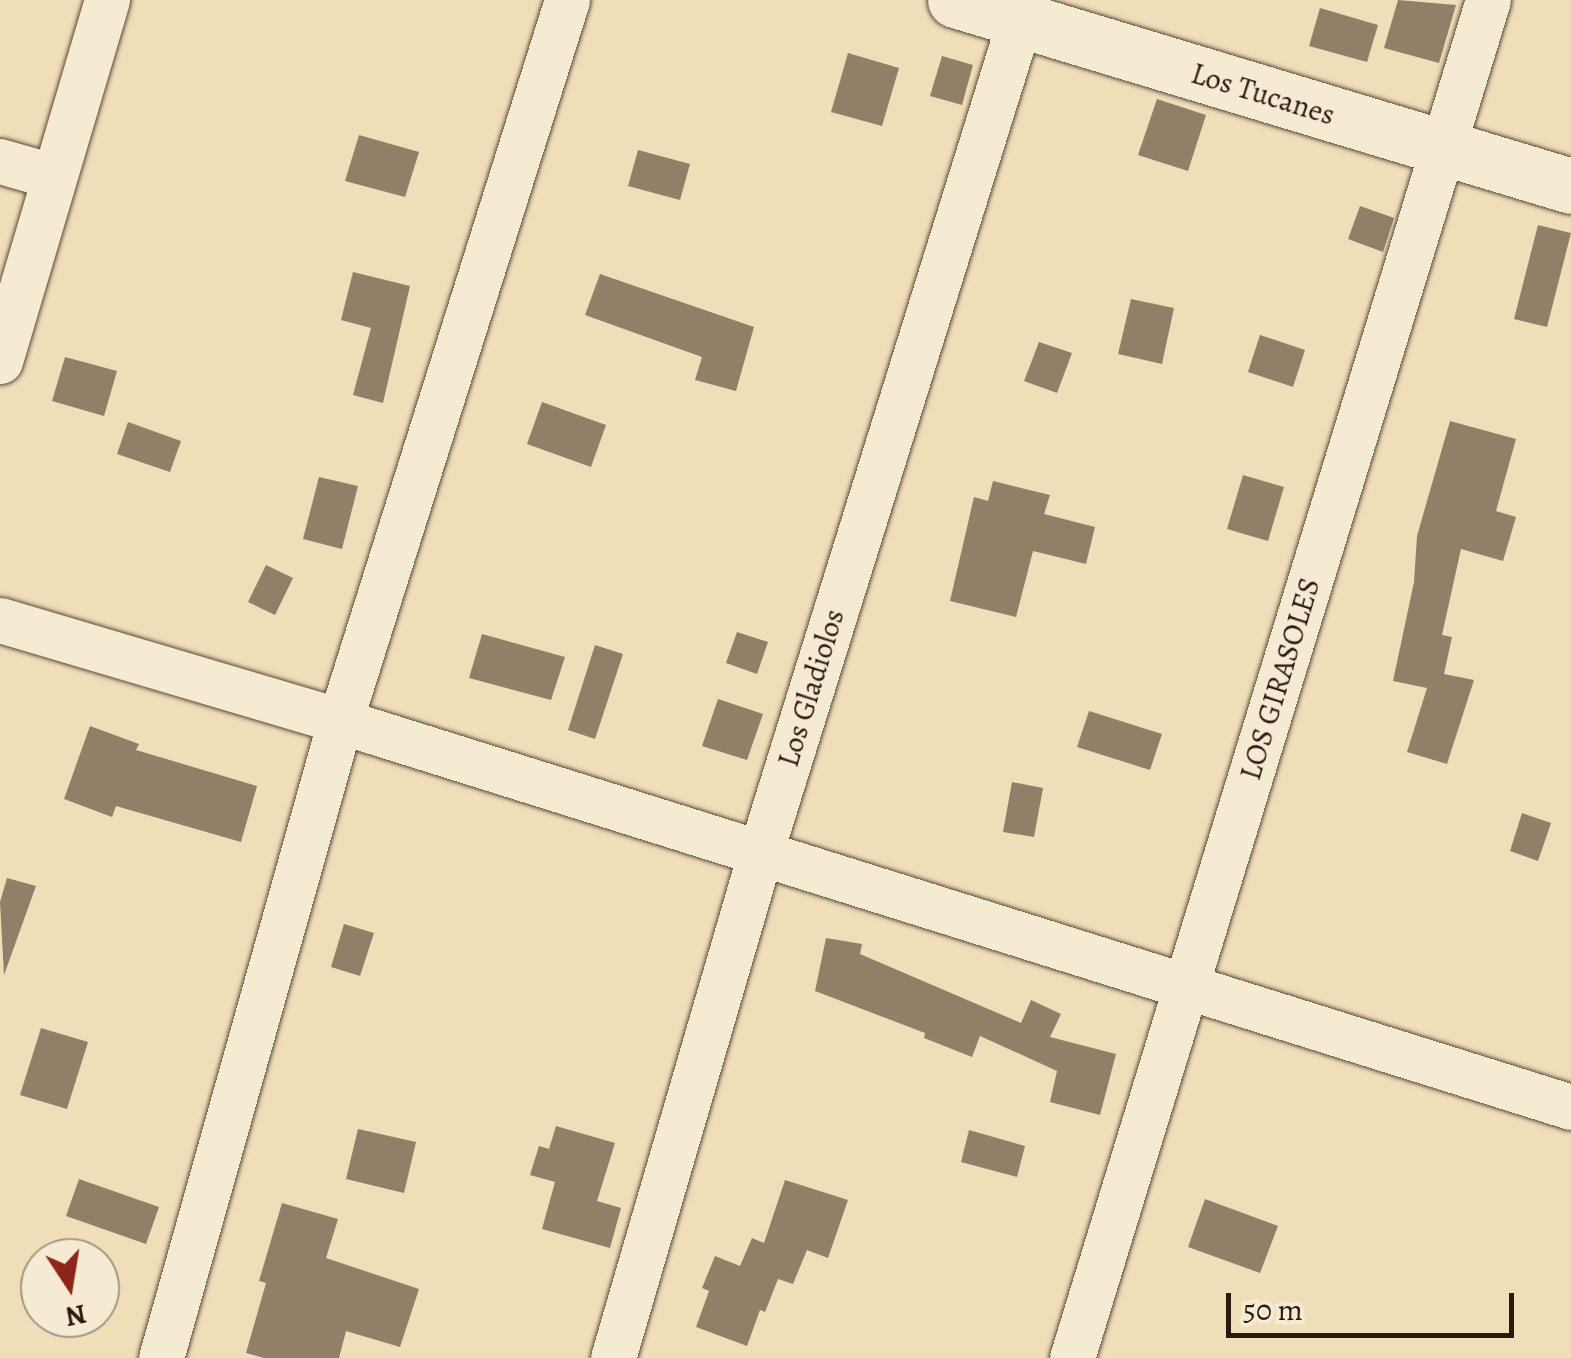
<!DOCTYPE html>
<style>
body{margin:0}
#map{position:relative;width:1571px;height:1358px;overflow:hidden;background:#f0deb9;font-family:Alegreya,serif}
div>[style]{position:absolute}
.building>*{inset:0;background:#917f68}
.roads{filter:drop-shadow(0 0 2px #5c4a3a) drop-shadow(0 0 2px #5c4a3a)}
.street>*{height:45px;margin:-22.5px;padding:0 22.5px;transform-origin:22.5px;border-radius:22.5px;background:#f5ead2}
.secondary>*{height:55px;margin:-27.5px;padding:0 27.5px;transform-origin:27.5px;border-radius:27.5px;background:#f5ead2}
span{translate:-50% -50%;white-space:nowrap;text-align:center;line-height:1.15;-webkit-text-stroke:9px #f5ead2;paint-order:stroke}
.street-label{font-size:30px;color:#2b1910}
.north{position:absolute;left:20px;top:1238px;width:100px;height:100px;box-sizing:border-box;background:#f5ead2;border:2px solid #a49684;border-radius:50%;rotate:168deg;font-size:28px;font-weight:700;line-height:40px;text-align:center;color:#2b1910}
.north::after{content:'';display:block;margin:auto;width:35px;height:45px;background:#8f2418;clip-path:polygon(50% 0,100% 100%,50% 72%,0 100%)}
.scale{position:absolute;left:1226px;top:1293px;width:288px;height:45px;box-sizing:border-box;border:5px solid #2b1910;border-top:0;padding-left:12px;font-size:30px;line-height:35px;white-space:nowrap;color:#2b1910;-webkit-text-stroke:8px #f5ead2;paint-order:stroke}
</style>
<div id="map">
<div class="building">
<i style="clip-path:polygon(1398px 0,1456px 5px,1439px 63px,1384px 48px)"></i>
<i style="clip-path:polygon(1320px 8px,1378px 25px,1367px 62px,1309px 46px)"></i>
<i style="clip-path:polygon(848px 53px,899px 68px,882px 126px,831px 112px)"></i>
<i style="clip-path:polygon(942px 56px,973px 65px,962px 105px,930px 96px)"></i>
<i style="clip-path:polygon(1157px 99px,1206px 115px,1188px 171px,1138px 155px)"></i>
<i style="clip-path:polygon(359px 135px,419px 152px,405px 197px,345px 181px)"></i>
<i style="clip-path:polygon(638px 150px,690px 164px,680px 200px,628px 186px)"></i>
<i style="clip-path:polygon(1360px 206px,1394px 218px,1383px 252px,1348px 239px)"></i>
<i style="clip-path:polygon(1538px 225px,1571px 233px,1547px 327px,1514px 319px)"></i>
<i style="clip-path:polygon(353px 272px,410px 286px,383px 403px,353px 395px,371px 328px,341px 320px)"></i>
<i style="clip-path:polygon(600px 274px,754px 327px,736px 391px,695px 380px,702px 357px,585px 315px)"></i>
<i style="clip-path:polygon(1131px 299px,1174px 308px,1162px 364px,1118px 354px)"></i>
<i style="clip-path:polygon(1260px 335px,1305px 350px,1293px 387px,1248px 372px)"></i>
<i style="clip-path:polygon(1039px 342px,1072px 353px,1057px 393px,1024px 381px)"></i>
<i style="clip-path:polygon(65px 357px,117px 371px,104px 416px,52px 401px)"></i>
<i style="clip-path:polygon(542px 402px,606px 425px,591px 467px,527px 444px)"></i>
<i style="clip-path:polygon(1450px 421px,1516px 439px,1496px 511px,1516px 517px,1503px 561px,1461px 549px,1442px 635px,1452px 637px,1444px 674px,1474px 680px,1447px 764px,1407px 752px,1427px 688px,1393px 681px,1414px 582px,1417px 536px)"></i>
<i style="clip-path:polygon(128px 422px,181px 441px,170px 472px,117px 454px)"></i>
<i style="clip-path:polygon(1243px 475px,1284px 487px,1268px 541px,1227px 529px)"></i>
<i style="clip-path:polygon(319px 477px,358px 486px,342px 549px,303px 539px)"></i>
<i style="clip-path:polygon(993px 481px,1050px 495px,1044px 514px,1095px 527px,1086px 564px,1033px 551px,1016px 617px,950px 601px,974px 497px,988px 501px)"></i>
<i style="clip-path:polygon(266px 565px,293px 578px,275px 615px,248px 602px)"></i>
<i style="clip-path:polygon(737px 632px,768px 642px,757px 674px,726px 663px)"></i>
<i style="clip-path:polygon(482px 634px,565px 657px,551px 700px,469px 678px)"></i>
<i style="clip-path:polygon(595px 645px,623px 654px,595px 739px,568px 730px)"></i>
<i style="clip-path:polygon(718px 699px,763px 714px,747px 760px,702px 746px)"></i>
<i style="clip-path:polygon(1089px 711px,1162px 734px,1150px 770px,1077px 747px)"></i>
<i style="clip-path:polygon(90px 726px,139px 744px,136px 750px,257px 786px,241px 842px,116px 806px,112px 817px,64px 799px)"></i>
<i style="clip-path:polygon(1012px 782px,1043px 788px,1034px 837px,1003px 832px)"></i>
<i style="clip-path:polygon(1522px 813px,1551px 823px,1538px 861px,1510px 851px)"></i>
<i style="clip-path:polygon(7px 878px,36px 886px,4px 975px,0 902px)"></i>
<i style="clip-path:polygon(344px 924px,374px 933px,360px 976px,331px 967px)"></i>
<i style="clip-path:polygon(826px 938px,862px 944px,860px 954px,1021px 1023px,1031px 1000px,1061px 1014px,1050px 1037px,1116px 1054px,1100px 1115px,1050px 1102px,1057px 1071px,980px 1036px,972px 1057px,924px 1038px,925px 1033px,815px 991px)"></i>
<i style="clip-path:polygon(41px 1028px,88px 1042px,67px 1109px,20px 1095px)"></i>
<i style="clip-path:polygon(556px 1126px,615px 1143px,597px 1201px,621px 1208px,610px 1248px,542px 1229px,555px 1182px,530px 1175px,539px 1146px,549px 1149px)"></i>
<i style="clip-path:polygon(358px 1129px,416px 1142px,404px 1193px,346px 1179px)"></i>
<i style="clip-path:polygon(969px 1130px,1025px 1146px,1017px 1177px,961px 1162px)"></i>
<i style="clip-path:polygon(79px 1179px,159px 1207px,146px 1244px,66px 1216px)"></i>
<i style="clip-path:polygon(785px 1180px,848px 1200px,828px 1258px,807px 1250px,793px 1284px,778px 1279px,765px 1312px,760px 1310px,747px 1346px,696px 1327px,709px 1291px,702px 1288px,715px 1256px,740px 1266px,752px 1238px,764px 1243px)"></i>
<i style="clip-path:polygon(1205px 1199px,1278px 1226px,1260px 1273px,1188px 1247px)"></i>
<i style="clip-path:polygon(282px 1203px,338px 1219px,326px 1258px,419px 1289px,400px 1347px,346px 1331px,339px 1358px,264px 1358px,246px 1353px,266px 1283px,259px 1281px)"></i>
</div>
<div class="roads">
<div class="street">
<i style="left:0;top:161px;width:54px;rotate:16.1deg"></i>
<i style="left:0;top:361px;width:377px;rotate:-73.5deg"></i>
<i style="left:0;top:620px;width:355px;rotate:16.5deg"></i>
<i style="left:340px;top:721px;width:1290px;rotate:17.41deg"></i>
<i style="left:161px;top:1358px;width:662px;rotate:-74.3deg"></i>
<i style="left:340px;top:721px;width:756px;rotate:-72.52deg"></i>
<i style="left:613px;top:1358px;width:525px;rotate:-73.74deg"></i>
<i style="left:760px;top:854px;width:894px;rotate:-72.7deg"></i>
<i style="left:1072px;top:1358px;width:1420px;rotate:-72.97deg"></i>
</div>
<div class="secondary">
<i style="left:955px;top:0;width:643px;rotate:16.8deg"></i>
</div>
</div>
<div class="street-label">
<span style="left:1263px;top:94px;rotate:17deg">Los Tucanes</span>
<span style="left:1280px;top:679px;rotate:-73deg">LOS GIRASOLES</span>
<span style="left:811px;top:688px;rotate:-73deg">Los Gladiolos</span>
</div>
<div class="north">N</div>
<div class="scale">50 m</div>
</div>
